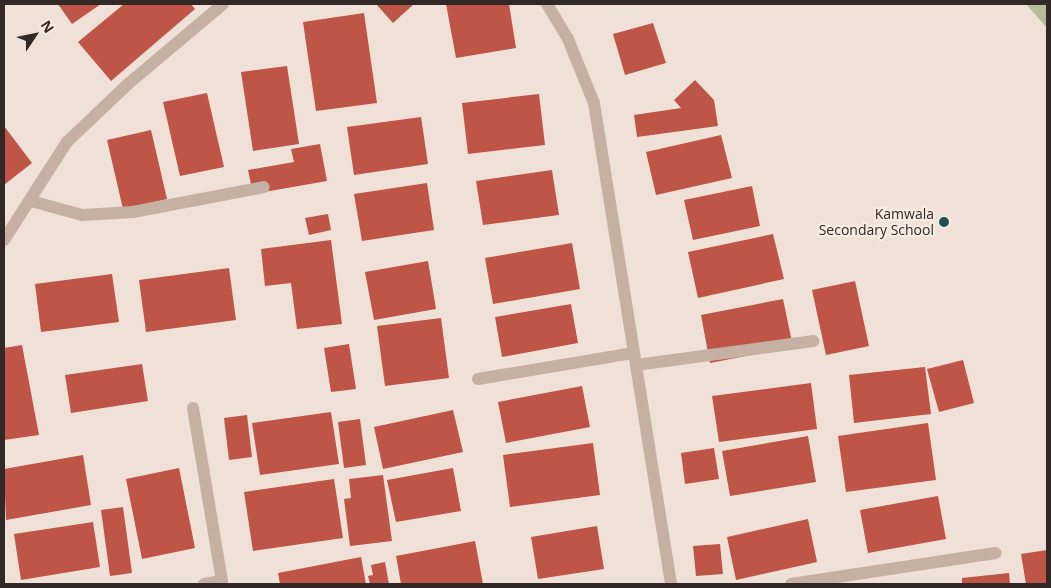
<!DOCTYPE html>
<style>
body{margin:0}
#map{position:relative;width:1051px;height:588px;overflow:hidden;background:#efe1d7;font-family:"Open Sans",sans-serif}
div>[style]{position:absolute}
.green>*{inset:0;background:#b5bc99}
.building>*{inset:0;background:#be5546}
.minor>*{height:12px;margin:-6px;padding:0 6px;transform-origin:6px;border-radius:6px;background:#c6b0a4}
.dots>*{width:14px;height:14px;translate:-50% -50%;box-sizing:border-box;border:2px solid #f7ebe3;border-radius:50%}
span{translate:-50% -50%;white-space:nowrap;text-align:center;line-height:1.15;-webkit-text-stroke:4.5px #f7ebe3;paint-order:stroke}
.poi-label{font-size:14px;color:#322825}
.right{translate:-100% -50%;text-align:right}
.frame{position:absolute;inset:0;border:5px solid #322825;pointer-events:none}
.north{position:absolute;left:10px;top:10px;width:50px;height:50px;-webkit-text-stroke:4px #f7ebe3;paint-order:stroke;rotate:56deg;font-size:14px;font-weight:700;line-height:20px;text-align:center;color:#322825}
.north::after{content:'';display:block;margin:auto;width:18px;height:22px;background:#322825;clip-path:polygon(50% 0,100% 100%,50% 72%,0 100%)}
</style>
<div id="map">
<div class="green">
<i style="clip-path:polygon(1026px 4px,1047px 4px,1047px 28px)"></i>
</div>
<div class="building">
<i style="clip-path:polygon(58px 4px,101px 4px,72px 24px)"></i>
<i style="clip-path:polygon(124px 4px,191px 4px,195px 9px,111px 81px,78px 42px)"></i>
<i style="clip-path:polygon(376px 4px,414px 4px,393px 23px)"></i>
<i style="clip-path:polygon(446px 4px,509px 4px,516px 48px,456px 58px)"></i>
<i style="clip-path:polygon(364px 13px,377px 103px,316px 111px,303px 22px)"></i>
<i style="clip-path:polygon(653px 23px,666px 63px,625px 75px,613px 34px)"></i>
<i style="clip-path:polygon(287px 66px,299px 144px,253px 151px,241px 72px)"></i>
<i style="clip-path:polygon(695px 80px,714px 100px,718px 126px,637px 137px,634px 115px,681px 108px,674px 100px)"></i>
<i style="clip-path:polygon(207px 93px,224px 167px,180px 176px,163px 102px)"></i>
<i style="clip-path:polygon(539px 94px,545px 145px,468px 154px,462px 103px)"></i>
<i style="clip-path:polygon(421px 117px,428px 164px,354px 175px,347px 127px)"></i>
<i style="clip-path:polygon(4px 126px,32px 163px,4px 185px)"></i>
<i style="clip-path:polygon(151px 130px,167px 199px,123px 209px,107px 140px)"></i>
<i style="clip-path:polygon(721px 135px,732px 178px,656px 195px,646px 152px)"></i>
<i style="clip-path:polygon(320px 144px,327px 181px,253px 194px,248px 170px,294px 162px,291px 149px)"></i>
<i style="clip-path:polygon(552px 170px,559px 215px,483px 225px,476px 181px)"></i>
<i style="clip-path:polygon(427px 183px,434px 230px,362px 241px,354px 194px)"></i>
<i style="clip-path:polygon(752px 186px,760px 226px,693px 240px,684px 200px)"></i>
<i style="clip-path:polygon(328px 214px,331px 230px,309px 235px,305px 218px)"></i>
<i style="clip-path:polygon(773px 234px,784px 279px,698px 298px,688px 252px)"></i>
<i style="clip-path:polygon(331px 240px,342px 324px,297px 329px,291px 283px,265px 286px,261px 249px)"></i>
<i style="clip-path:polygon(572px 243px,580px 289px,493px 304px,485px 258px)"></i>
<i style="clip-path:polygon(428px 261px,436px 309px,374px 320px,365px 272px)"></i>
<i style="clip-path:polygon(229px 268px,236px 320px,146px 332px,139px 280px)"></i>
<i style="clip-path:polygon(112px 274px,119px 322px,41px 332px,35px 284px)"></i>
<i style="clip-path:polygon(855px 281px,869px 346px,826px 355px,812px 290px)"></i>
<i style="clip-path:polygon(783px 299px,793px 347px,710px 363px,701px 315px)"></i>
<i style="clip-path:polygon(571px 304px,578px 343px,502px 357px,495px 317px)"></i>
<i style="clip-path:polygon(441px 318px,449px 378px,385px 386px,377px 326px)"></i>
<i style="clip-path:polygon(349px 344px,356px 389px,331px 392px,324px 348px)"></i>
<i style="clip-path:polygon(22px 345px,39px 435px,4px 440px,4px 348px)"></i>
<i style="clip-path:polygon(963px 360px,974px 403px,939px 412px,927px 369px)"></i>
<i style="clip-path:polygon(142px 364px,148px 401px,71px 413px,65px 375px)"></i>
<i style="clip-path:polygon(925px 367px,931px 414px,854px 423px,849px 375px)"></i>
<i style="clip-path:polygon(811px 383px,817px 429px,719px 442px,712px 396px)"></i>
<i style="clip-path:polygon(582px 386px,590px 427px,506px 443px,498px 402px)"></i>
<i style="clip-path:polygon(453px 410px,463px 452px,383px 469px,374px 427px)"></i>
<i style="clip-path:polygon(331px 412px,339px 464px,260px 475px,252px 423px)"></i>
<i style="clip-path:polygon(247px 415px,252px 457px,229px 460px,224px 418px)"></i>
<i style="clip-path:polygon(360px 419px,366px 465px,344px 468px,338px 422px)"></i>
<i style="clip-path:polygon(928px 423px,936px 480px,846px 492px,838px 436px)"></i>
<i style="clip-path:polygon(808px 436px,816px 482px,730px 496px,722px 451px)"></i>
<i style="clip-path:polygon(593px 443px,600px 495px,510px 507px,503px 455px)"></i>
<i style="clip-path:polygon(714px 448px,719px 479px,685px 484px,681px 453px)"></i>
<i style="clip-path:polygon(83px 455px,91px 505px,6px 520px,4px 469px)"></i>
<i style="clip-path:polygon(179px 468px,195px 548px,142px 559px,126px 479px)"></i>
<i style="clip-path:polygon(453px 468px,461px 511px,396px 522px,387px 480px)"></i>
<i style="clip-path:polygon(383px 475px,392px 541px,350px 546px,344px 499px,351px 498px,349px 479px)"></i>
<i style="clip-path:polygon(334px 479px,343px 538px,253px 551px,244px 492px)"></i>
<i style="clip-path:polygon(938px 496px,946px 539px,868px 553px,860px 510px)"></i>
<i style="clip-path:polygon(123px 507px,132px 573px,110px 576px,101px 510px)"></i>
<i style="clip-path:polygon(808px 519px,817px 562px,736px 580px,727px 537px)"></i>
<i style="clip-path:polygon(93px 522px,100px 567px,21px 580px,14px 534px)"></i>
<i style="clip-path:polygon(597px 526px,604px 569px,538px 579px,531px 537px)"></i>
<i style="clip-path:polygon(475px 541px,483px 584px,401px 584px,396px 556px)"></i>
<i style="clip-path:polygon(720px 544px,723px 574px,696px 576px,693px 546px)"></i>
<i style="clip-path:polygon(1047px 550px,1047px 584px,1026px 584px,1021px 554px)"></i>
<i style="clip-path:polygon(361px 557px,366px 584px,280px 584px,278px 573px)"></i>
<i style="clip-path:polygon(385px 562px,389px 584px,370px 584px,368px 576px,373px 575px,371px 565px)"></i>
<i style="clip-path:polygon(1009px 573px,1010px 584px,962px 584px,962px 578px)"></i>
</div>
<div class="minor">
<i style="left:547px;top:4px;width:41px;rotate:59deg"></i>
<i style="left:568px;top:39px;width:69px;rotate:67.9deg"></i>
<i style="left:594px;top:103px;width:487px;rotate:80.9deg"></i>
<i style="left:31px;top:201px;width:53px;rotate:15.4deg"></i>
<i style="left:82px;top:215px;width:51px;rotate:-3.4deg"></i>
<i style="left:133px;top:212px;width:133px;rotate:-10.8deg"></i>
<i style="left:4px;top:240px;width:117px;rotate:-57.3deg"></i>
<i style="left:67px;top:142px;width:84px;rotate:-43.6deg"></i>
<i style="left:128px;top:84px;width:124px;rotate:-40.1deg"></i>
<i style="left:636px;top:365px;width:179px;rotate:-7.7deg"></i>
<i style="left:478px;top:379px;width:158px;rotate:-9.5deg"></i>
<i style="left:193px;top:408px;width:175px;rotate:80.5deg"></i>
<i style="left:222px;top:581px;width:18px;rotate:171deg"></i>
<i style="left:791px;top:584px;width:207px;rotate:-8.6deg"></i>
</div>
<div class="dots">
<i style="left:944px;top:222px;background:#1e504e"></i>
</div>
<div class="poi-label">
<span class="right" style="left:934px;top:222px">Kamwala<br>Secondary School</span>
</div>
<div class="frame"></div>
<div class="north">N</div>
</div>
